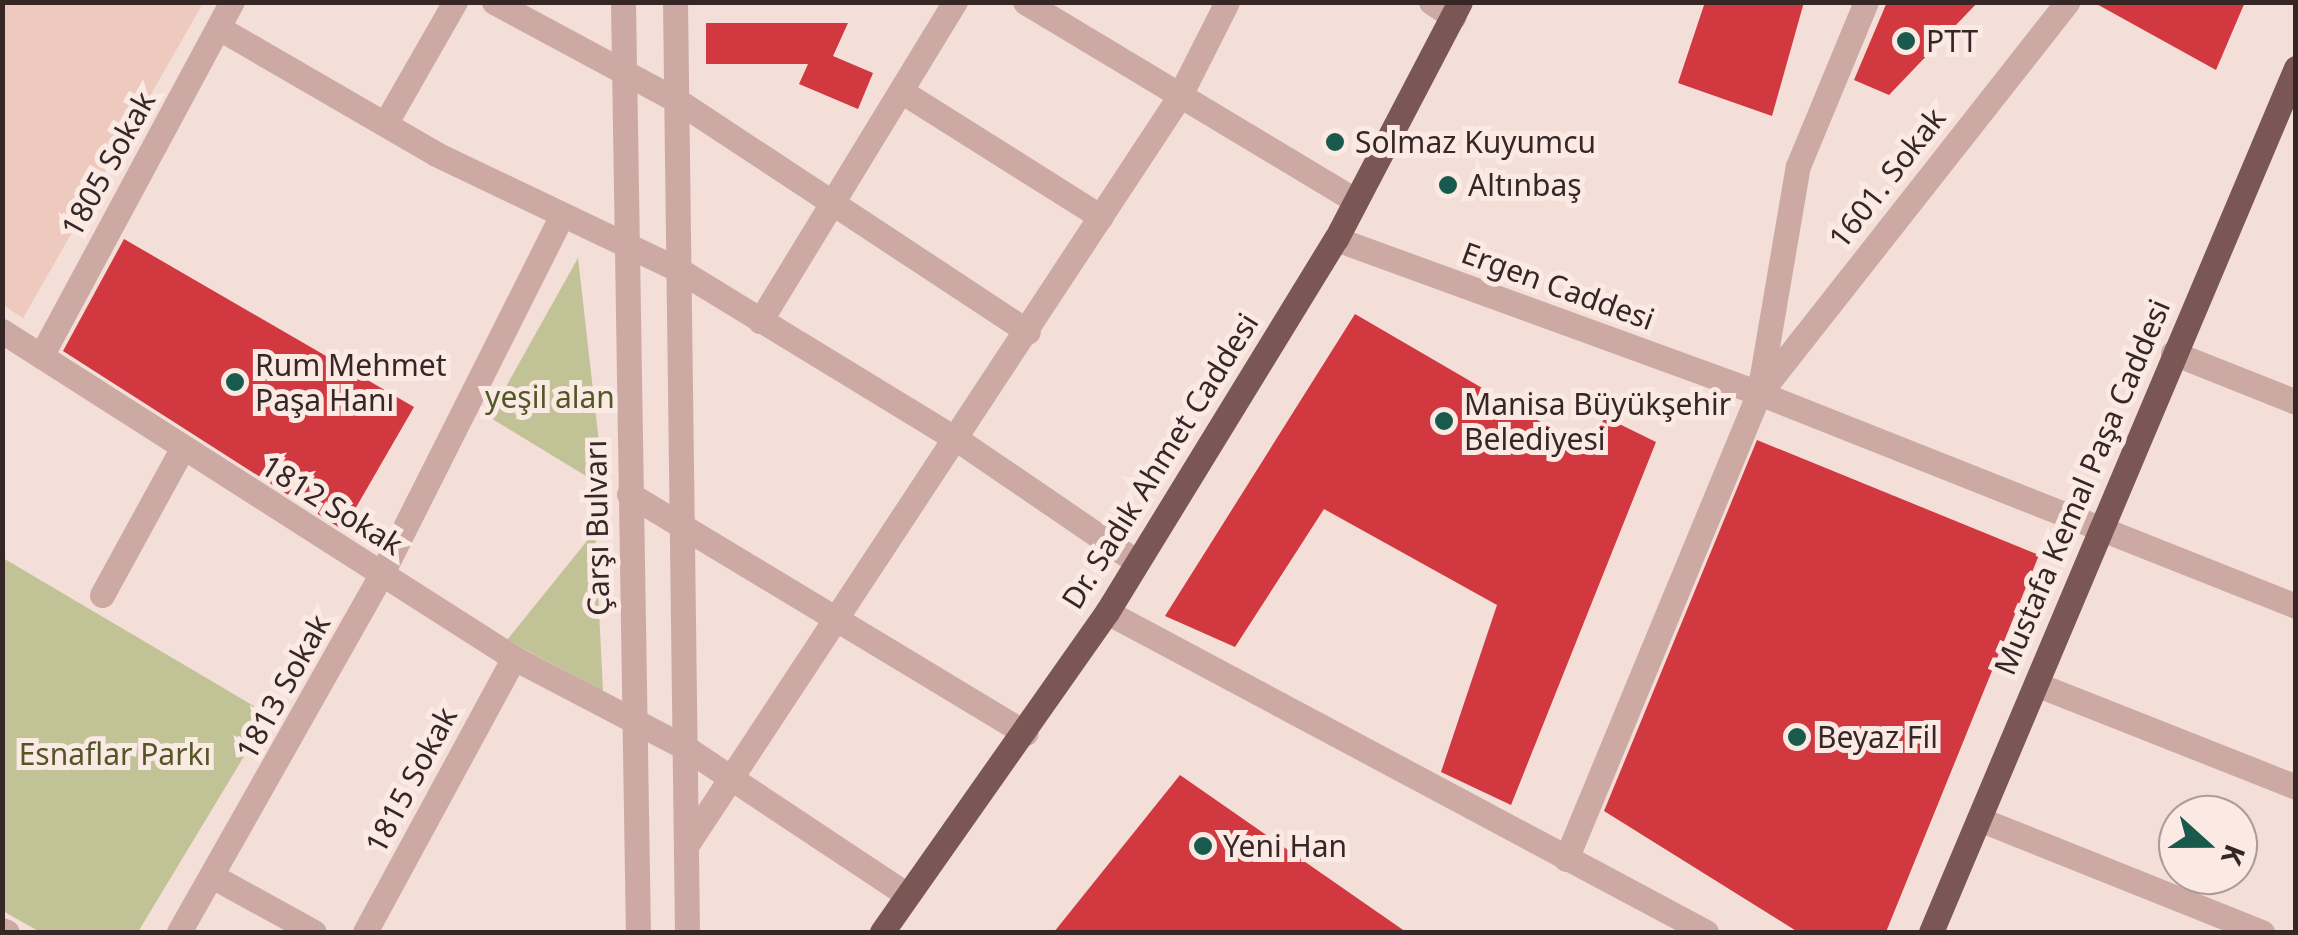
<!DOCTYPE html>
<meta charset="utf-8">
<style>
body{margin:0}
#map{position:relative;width:2298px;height:935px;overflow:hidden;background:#f3ded8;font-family:"Noto Sans",sans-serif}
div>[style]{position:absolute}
.green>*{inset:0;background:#c1c397}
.plaza>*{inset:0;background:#edcabd}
.building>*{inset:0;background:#d1383f}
.pedestrian>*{height:25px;margin:-12.5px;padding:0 12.5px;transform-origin:12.5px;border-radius:12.5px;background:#ccaaa3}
.minor>*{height:25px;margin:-12.5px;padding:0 12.5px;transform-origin:12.5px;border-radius:12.5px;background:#ccaaa3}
.tertiary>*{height:25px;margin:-12.5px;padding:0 12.5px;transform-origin:12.5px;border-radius:12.5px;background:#ccaaa3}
.primary>*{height:25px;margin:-12.5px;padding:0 12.5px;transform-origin:12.5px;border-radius:12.5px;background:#7a5755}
.dots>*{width:28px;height:28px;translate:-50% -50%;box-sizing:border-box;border:5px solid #fbeae4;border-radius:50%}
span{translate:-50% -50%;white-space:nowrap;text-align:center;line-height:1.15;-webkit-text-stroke:10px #fbeae4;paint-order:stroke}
.poi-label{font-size:30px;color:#362626}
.left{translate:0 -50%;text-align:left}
.street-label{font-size:30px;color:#362626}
.park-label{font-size:30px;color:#535727}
.frame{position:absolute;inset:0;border:5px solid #362626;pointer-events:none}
.north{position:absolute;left:2158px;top:795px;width:100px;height:100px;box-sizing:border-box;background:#fbeae4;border:2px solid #ac9c98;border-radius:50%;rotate:111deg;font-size:28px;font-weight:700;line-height:40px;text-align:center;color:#362626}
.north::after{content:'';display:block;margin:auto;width:35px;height:45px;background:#185b4c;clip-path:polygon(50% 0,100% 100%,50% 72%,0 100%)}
</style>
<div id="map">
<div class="green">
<i style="clip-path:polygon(578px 258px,604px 487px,489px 417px)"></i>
<i style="clip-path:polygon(595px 531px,603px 691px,507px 640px)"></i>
<i style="clip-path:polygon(3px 558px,269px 715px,138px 932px,40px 932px,3px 911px)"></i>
</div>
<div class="plaza">
<i style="clip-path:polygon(2px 3px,203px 3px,23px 318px,3px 305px)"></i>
</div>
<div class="building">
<i style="clip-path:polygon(1705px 2px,1804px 2px,1772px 116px,1678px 83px)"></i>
<i style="clip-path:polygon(1887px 2px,1978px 2px,1889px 95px,1854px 80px)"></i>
<i style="clip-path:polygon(2093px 2px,2245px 2px,2216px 70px)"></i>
<i style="clip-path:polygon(706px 23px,848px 23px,833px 56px,873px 73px,858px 109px,799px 84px,808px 64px,706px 64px)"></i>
<i style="clip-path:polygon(124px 239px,414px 407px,343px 530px,63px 351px)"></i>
<i style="clip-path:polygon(1355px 314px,1587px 449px,1605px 417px,1656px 442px,1511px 805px,1441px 772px,1497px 605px,1324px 509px,1235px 647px,1165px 616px)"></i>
<i style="clip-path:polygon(1757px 440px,2039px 555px,1886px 932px,1798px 932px,1604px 811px)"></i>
<i style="clip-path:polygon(1180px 775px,1406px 932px,1054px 932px)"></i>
</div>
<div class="pedestrian">
<i style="left:2173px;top:353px;width:132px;rotate:21.7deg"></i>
<i style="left:2036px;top:684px;width:280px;rotate:21.6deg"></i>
<i style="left:1979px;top:819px;width:305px;rotate:21.8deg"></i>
</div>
<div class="minor">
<i style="left:494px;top:2px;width:209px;rotate:28.3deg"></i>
<i style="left:678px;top:101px;width:419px;rotate:33.4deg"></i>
<i style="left:1025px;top:2px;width:385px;rotate:31deg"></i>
<i style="left:1431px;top:2px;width:27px;rotate:33deg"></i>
<i style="left:219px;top:28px;width:251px;rotate:30.1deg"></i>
<i style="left:436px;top:154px;width:269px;rotate:25.5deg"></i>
<i style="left:679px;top:270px;width:327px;rotate:31.4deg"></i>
<i style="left:958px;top:440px;width:213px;rotate:34.3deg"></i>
<i style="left:901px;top:91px;width:236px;rotate:32.2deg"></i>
<i style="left:385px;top:124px;width:141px;rotate:-60.2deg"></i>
<i style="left:1336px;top:239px;width:450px;rotate:20deg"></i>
<i style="left:1759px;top:393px;width:578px;rotate:21.64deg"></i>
<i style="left:760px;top:321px;width:374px;rotate:-58.6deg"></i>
<i style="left:2px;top:331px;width:608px;rotate:32.57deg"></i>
<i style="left:514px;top:658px;width:194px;rotate:27.6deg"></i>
<i style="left:686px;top:748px;width:265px;rotate:33.6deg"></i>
<i style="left:41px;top:356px;width:402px;rotate:-61.7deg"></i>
<i style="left:1762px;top:390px;width:494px;rotate:-51.8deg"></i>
<i style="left:629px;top:494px;width:463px;rotate:31.1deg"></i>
<i style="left:102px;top:595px;width:166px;rotate:-61.3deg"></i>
<i style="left:688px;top:843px;width:893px;rotate:-56.65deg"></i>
<i style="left:1179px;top:97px;width:106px;rotate:-63.2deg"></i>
<i style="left:1566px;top:859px;width:504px;rotate:-67.5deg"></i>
<i style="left:1759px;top:393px;width:230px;rotate:-80.3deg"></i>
<i style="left:1798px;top:166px;width:178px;rotate:-67.5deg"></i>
<i style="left:212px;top:876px;width:116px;rotate:28.8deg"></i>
<i style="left:2px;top:930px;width:5px;rotate:22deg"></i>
<i style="left:179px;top:932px;width:410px;rotate:-60.5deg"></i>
<i style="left:381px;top:575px;width:403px;rotate:-63.3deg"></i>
<i style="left:365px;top:932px;width:312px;rotate:-61.5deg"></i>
</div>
<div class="tertiary">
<i style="left:623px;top:2px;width:930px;rotate:89.08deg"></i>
<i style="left:675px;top:2px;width:930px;rotate:89.26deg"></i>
<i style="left:1107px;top:612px;width:679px;rotate:28.11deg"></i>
</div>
<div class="primary">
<i style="left:882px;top:932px;width:391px;rotate:-54.9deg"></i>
<i style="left:1107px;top:612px;width:438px;rotate:-58.5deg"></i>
<i style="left:1336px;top:239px;width:267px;rotate:-62.4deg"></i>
<i style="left:1931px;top:932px;width:938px;rotate:-67.1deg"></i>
</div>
<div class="dots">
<i style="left:1906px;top:41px;background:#185b4c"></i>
<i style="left:1335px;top:142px;background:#185b4c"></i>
<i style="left:1448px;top:185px;background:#185b4c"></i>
<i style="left:235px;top:382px;background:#185b4c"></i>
<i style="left:1444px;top:421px;background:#185b4c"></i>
<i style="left:1797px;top:737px;background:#185b4c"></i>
<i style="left:1203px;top:846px;background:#185b4c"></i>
</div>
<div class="poi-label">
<span class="left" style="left:1926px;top:41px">PTT</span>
<span class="left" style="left:1355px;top:142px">Solmaz Kuyumcu</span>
<span class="left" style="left:1468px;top:185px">Altınbaş</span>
<span class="left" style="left:255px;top:382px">Rum Mehmet<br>Paşa Hanı</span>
<span class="left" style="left:1464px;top:421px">Manisa Büyükşehir<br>Belediyesi</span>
<span class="left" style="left:1817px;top:737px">Beyaz Fil</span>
<span class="left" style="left:1223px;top:846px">Yeni Han</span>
</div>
<div class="street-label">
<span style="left:108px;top:164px;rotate:-61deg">1805 Sokak</span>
<span style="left:1887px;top:178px;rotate:-52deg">1601. Sokak</span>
<span style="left:1558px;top:286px;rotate:20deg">Ergen Caddesi</span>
<span style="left:1160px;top:461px;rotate:-58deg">Dr. Sadık Ahmet Caddesi</span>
<span style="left:2082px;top:487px;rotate:-67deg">Mustafa Kemal Paşa Caddesi</span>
<span style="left:332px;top:505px;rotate:32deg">1812 Sokak</span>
<span style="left:597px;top:528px;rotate:-91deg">Çarşı Bulvarı</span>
<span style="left:283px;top:687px;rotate:-61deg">1813 Sokak</span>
<span style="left:411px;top:780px;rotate:-62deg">1815 Sokak</span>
</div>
<div class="park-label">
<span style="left:550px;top:397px">yeşil alan</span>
<span style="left:115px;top:754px">Esnaflar Parkı</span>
</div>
<div class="frame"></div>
<div class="north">K</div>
</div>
